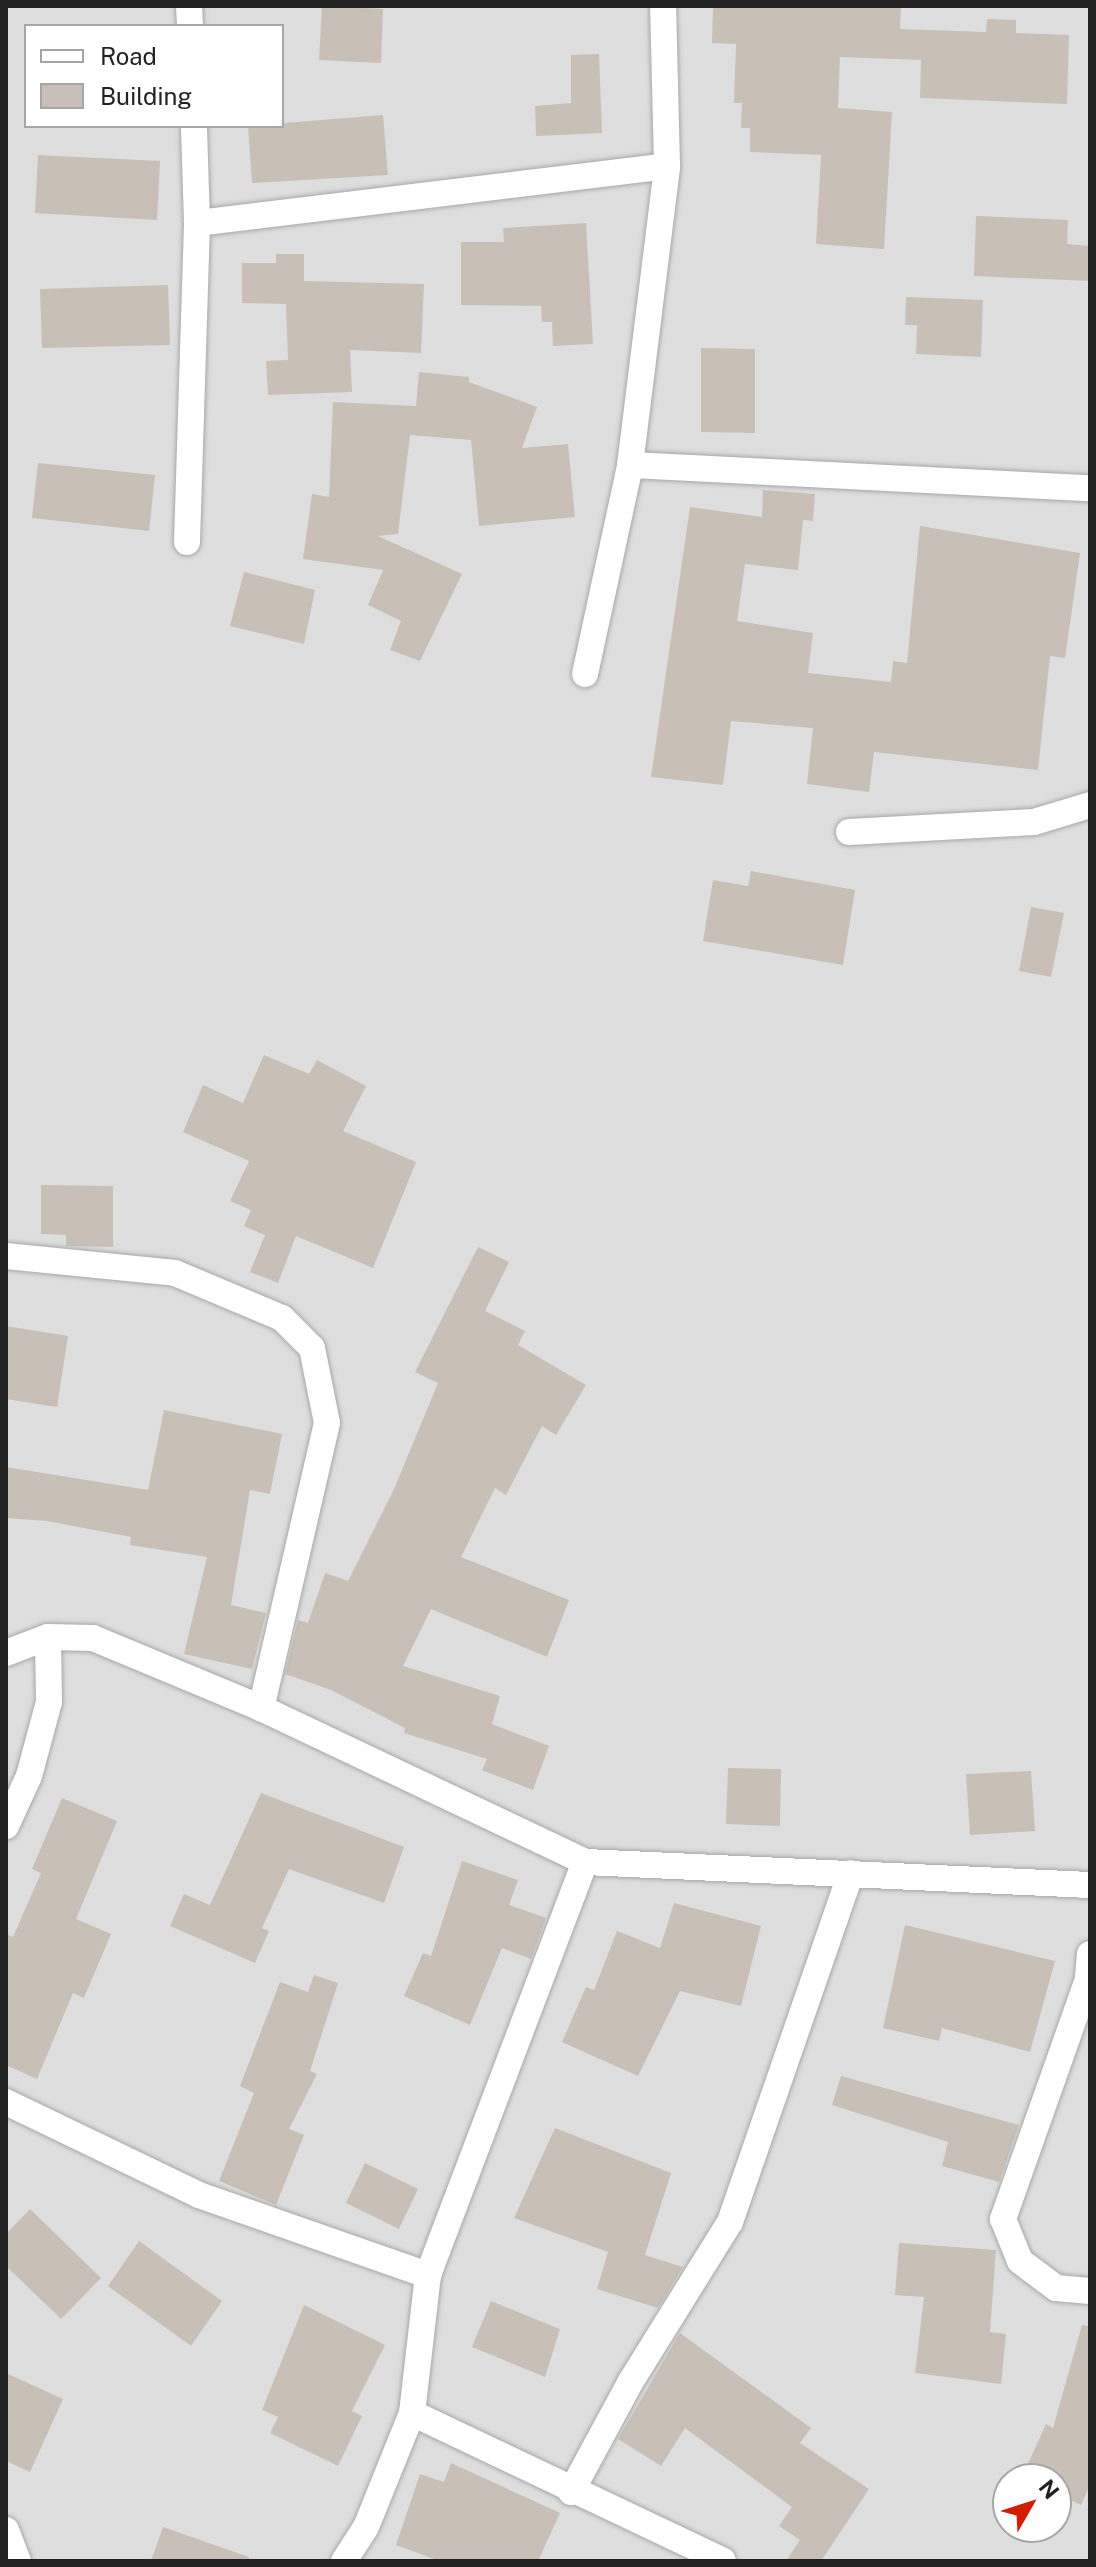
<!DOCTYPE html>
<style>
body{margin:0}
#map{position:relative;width:1096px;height:2567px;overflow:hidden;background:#f2f0e7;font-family:"Public Sans",sans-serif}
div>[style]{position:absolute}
.residential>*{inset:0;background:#dfdede}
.building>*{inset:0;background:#c8c0b6}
.roads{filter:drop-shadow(0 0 2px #a8a8a8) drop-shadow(0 0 2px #a8a8a8)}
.minor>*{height:26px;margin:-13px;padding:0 13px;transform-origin:13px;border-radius:13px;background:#fff}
span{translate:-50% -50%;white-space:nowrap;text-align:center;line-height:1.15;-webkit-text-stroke:8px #fff;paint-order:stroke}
.frame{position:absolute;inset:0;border:8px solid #212121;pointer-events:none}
.legend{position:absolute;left:24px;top:24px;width:260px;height:104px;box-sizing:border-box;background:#fff;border:2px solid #a6a6a6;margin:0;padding:10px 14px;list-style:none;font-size:24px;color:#212121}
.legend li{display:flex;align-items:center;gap:16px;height:40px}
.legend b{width:40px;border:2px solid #a6a6a6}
.north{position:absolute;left:992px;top:2463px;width:80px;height:80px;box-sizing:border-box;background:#fff;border:2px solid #a6a6a6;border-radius:50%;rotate:51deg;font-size:22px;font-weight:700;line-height:32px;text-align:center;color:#212121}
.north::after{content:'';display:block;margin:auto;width:28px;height:36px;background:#d31c00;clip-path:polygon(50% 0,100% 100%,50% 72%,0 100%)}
</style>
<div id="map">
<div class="residential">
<i style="clip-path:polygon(evenodd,6px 6px,1090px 6px,1090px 2561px,6px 2561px,6px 6px,26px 26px,282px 26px,282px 126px,26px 126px,26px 26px,6px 6px,1008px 2479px,1056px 2479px,1056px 2527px,1008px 2527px,1008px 2479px)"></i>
</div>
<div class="building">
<i style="clip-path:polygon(322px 6px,383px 9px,381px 63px,319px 60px)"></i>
<i style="clip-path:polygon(713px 6px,901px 6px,900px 29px,986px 32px,987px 19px,1016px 20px,1016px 33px,1069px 35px,1067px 104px,920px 98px,921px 60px,840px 57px,838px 108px,892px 112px,884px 249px,816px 244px,821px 155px,750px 152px,750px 128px,741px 128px,742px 103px,734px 103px,736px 44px,712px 43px)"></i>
<i style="clip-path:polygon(599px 54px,602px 133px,536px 136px,535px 106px,571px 103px,571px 55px)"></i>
<i style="clip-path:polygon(383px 115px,388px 175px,252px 183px,248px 126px)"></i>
<i style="clip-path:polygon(38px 155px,160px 161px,157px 220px,35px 213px)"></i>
<i style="clip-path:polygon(976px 216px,1068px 220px,1067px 244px,1090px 246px,1090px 281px,974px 276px)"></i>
<i style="clip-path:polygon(586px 223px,593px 344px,553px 346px,552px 322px,542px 322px,541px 306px,461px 305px,461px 242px,504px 242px,503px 228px)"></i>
<i style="clip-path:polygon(276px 254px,304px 254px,304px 281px,424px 284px,421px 353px,350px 350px,352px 392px,268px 395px,266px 361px,288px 360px,286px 304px,242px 303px,242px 263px,276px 263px)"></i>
<i style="clip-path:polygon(168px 285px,170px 345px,42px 348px,40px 289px)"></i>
<i style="clip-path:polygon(906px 297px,983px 300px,981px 357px,916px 354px,917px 325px,905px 325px)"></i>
<i style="clip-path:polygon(701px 348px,755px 349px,755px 433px,701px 432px)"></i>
<i style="clip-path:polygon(419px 372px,469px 377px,469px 382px,537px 407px,522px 448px,568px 444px,575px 517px,479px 526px,471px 440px,410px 435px,398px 534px,378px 536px,462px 574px,420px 661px,390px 650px,401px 621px,368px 605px,383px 570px,303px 559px,312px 494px,329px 497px,333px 402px,416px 406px)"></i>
<i style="clip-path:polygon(38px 463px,155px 475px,149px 531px,32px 518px)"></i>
<i style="clip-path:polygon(763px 490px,815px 494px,813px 521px,803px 520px,798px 570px,745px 564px,737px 621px,813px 633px,808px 673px,891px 682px,893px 661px,907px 663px,920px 526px,1080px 553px,1065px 658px,1050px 656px,1038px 770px,874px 752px,869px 792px,807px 784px,813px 728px,731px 721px,723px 785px,651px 777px,690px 507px,762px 517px)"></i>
<i style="clip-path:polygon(244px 572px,315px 590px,304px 644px,230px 626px)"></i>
<i style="clip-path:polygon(751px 871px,855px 890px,843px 965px,703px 941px,713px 880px,748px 886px)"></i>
<i style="clip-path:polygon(1031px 907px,1064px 913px,1051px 977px,1019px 971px)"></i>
<i style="clip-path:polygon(264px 1055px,309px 1074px,317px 1060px,366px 1086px,343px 1131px,416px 1162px,373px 1268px,296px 1236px,278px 1283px,250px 1272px,265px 1235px,244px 1226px,251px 1210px,230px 1201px,249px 1161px,183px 1132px,203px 1085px,243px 1103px)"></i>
<i style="clip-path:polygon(41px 1185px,113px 1186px,113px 1247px,66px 1246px,66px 1235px,41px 1234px)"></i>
<i style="clip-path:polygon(478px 1247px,509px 1262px,485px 1311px,525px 1331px,518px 1345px,586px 1385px,556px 1435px,542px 1426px,506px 1495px,495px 1488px,461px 1557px,569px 1600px,547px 1657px,431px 1609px,403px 1666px,500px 1696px,492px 1724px,549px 1746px,533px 1790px,482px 1770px,487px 1759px,404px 1733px,405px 1728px,331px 1690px,285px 1674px,298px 1620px,308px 1623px,325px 1573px,348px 1581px,394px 1489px,438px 1383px,415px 1372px)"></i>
<i style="clip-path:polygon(6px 1326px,68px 1336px,57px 1407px,6px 1399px)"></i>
<i style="clip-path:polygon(164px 1410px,282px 1434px,270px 1494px,250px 1490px,231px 1605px,266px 1613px,252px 1669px,184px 1654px,207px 1557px,130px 1545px,131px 1537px,47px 1521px,6px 1518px,6px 1467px,148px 1490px)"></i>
<i style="clip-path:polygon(728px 1768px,781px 1769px,780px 1826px,726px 1824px)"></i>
<i style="clip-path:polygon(1031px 1771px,1035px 1831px,970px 1835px,966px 1774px)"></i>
<i style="clip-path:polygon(261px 1793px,404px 1847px,384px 1903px,289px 1869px,262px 1928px,269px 1931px,255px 1963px,170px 1926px,184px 1894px,210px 1905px)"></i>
<i style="clip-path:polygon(62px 1798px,117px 1821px,76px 1919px,111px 1934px,84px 1998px,73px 1993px,37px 2079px,6px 2065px,6px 1934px,13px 1937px,41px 1873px,32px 1869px)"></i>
<i style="clip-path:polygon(462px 1861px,518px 1880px,509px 1905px,546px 1918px,531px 1959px,502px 1948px,470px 2025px,404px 1996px,423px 1953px,431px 1956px)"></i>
<i style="clip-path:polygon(674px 1903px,761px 1926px,741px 2006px,680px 1991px,638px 2076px,562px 2042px,586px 1987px,594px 1990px,617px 1931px,660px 1948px)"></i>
<i style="clip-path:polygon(905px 1925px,1055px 1961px,1030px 2052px,942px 2028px,939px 2041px,883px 2028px)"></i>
<i style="clip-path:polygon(314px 1975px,338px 1983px,310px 2071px,317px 2074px,289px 2129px,304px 2135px,276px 2205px,219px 2181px,254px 2093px,240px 2086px,280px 1982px,308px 1992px)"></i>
<i style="clip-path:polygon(841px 2076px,1019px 2125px,999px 2182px,942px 2166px,948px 2142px,832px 2105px)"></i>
<i style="clip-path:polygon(555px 2128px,671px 2173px,645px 2255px,683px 2267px,658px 2308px,597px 2289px,608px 2252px,514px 2218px)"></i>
<i style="clip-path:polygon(365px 2163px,418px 2189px,399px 2229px,346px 2203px)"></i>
<i style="clip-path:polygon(30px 2209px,101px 2278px,61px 2319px,6px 2266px,6px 2234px)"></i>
<i style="clip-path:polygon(139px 2241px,222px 2301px,191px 2346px,108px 2286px)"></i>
<i style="clip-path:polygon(899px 2243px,996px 2250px,990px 2332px,1006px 2334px,1001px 2384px,915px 2373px,924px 2297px,895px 2295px)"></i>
<i style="clip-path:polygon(491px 2301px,560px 2329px,545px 2377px,472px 2347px)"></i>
<i style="clip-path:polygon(304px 2305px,385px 2345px,352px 2411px,362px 2416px,338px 2466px,270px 2433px,278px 2417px,262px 2410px)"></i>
<i style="clip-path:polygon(1082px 2325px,1090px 2326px,1090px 2485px,1081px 2505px,1056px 2494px,1056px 2479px,1021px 2479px,1046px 2424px,1053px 2428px)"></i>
<i style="clip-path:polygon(680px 2333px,811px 2428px,800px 2443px,869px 2489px,821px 2561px,786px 2561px,800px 2540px,779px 2526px,792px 2507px,685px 2428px,661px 2466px,618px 2439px)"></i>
<i style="clip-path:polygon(6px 2373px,63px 2399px,30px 2472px,6px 2461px)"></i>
<i style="clip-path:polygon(451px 2463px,560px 2513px,538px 2561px,439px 2561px,396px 2545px,420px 2474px,444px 2482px)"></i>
<i style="clip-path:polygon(163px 2527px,249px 2557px,248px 2561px,151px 2561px)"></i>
</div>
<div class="roads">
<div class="minor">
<i style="left:189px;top:6px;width:20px;rotate:87deg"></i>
<i style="left:197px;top:223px;width:473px;rotate:-6.9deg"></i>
<i style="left:630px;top:465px;width:461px;rotate:2.9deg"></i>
<i style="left:187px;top:542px;width:319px;rotate:-88.2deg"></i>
<i style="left:197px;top:223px;width:97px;rotate:-91.8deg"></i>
<i style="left:585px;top:674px;width:214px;rotate:-77.8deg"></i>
<i style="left:630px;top:465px;width:301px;rotate:-82.9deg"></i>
<i style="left:667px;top:166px;width:160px;rotate:-91.4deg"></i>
<i style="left:849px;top:832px;width:185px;rotate:-3.1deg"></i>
<i style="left:1034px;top:822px;width:59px;rotate:-16.9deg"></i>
<i style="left:6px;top:1256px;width:170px;rotate:5.7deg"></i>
<i style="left:175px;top:1273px;width:116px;rotate:22.8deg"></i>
<i style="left:282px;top:1318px;width:42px;rotate:45deg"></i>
<i style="left:312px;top:1348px;width:76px;rotate:78.7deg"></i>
<i style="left:327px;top:1423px;width:293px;rotate:103deg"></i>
<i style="left:6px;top:1653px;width:45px;rotate:-20.9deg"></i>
<i style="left:48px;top:1637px;width:45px;rotate:1.3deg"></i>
<i style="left:93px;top:1638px;width:182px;rotate:22.6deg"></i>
<i style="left:261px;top:1708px;width:359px;rotate:25.4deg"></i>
<i style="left:585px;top:1862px;width:506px;rotate:2.61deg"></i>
<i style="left:6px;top:1826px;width:55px;rotate:-65.3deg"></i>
<i style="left:29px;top:1776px;width:77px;rotate:-74.9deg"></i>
<i style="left:49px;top:1702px;width:65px;rotate:-90.9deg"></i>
<i style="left:1090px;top:1954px;width:25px;rotate:95deg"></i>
<i style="left:1088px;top:1979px;width:255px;rotate:109.5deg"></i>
<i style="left:1003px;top:2219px;width:45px;rotate:68deg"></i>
<i style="left:1020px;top:2261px;width:45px;rotate:36.9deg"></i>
<i style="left:1056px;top:2288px;width:34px;rotate:5deg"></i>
<i style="left:6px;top:2102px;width:214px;rotate:25.7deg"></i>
<i style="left:199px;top:2195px;width:243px;rotate:19.3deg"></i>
<i style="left:412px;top:2413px;width:344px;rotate:25.4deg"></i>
<i style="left:571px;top:2492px;width:126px;rotate:-61.6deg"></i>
<i style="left:631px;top:2381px;width:187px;rotate:-58.1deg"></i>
<i style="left:730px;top:2222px;width:369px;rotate:-70.9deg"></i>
<i style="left:6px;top:2530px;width:33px;rotate:69deg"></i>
<i style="left:344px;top:2561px;width:40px;rotate:-57.1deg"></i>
<i style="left:366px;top:2527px;width:123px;rotate:-68deg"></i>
<i style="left:412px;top:2413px;width:139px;rotate:-83.4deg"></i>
<i style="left:428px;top:2275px;width:442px;rotate:-69.2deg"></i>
</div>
</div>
<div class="frame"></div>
<ul class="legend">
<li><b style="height:10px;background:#fff"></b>Road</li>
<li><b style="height:22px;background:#c8c0b6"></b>Building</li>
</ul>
<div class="north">N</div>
</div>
